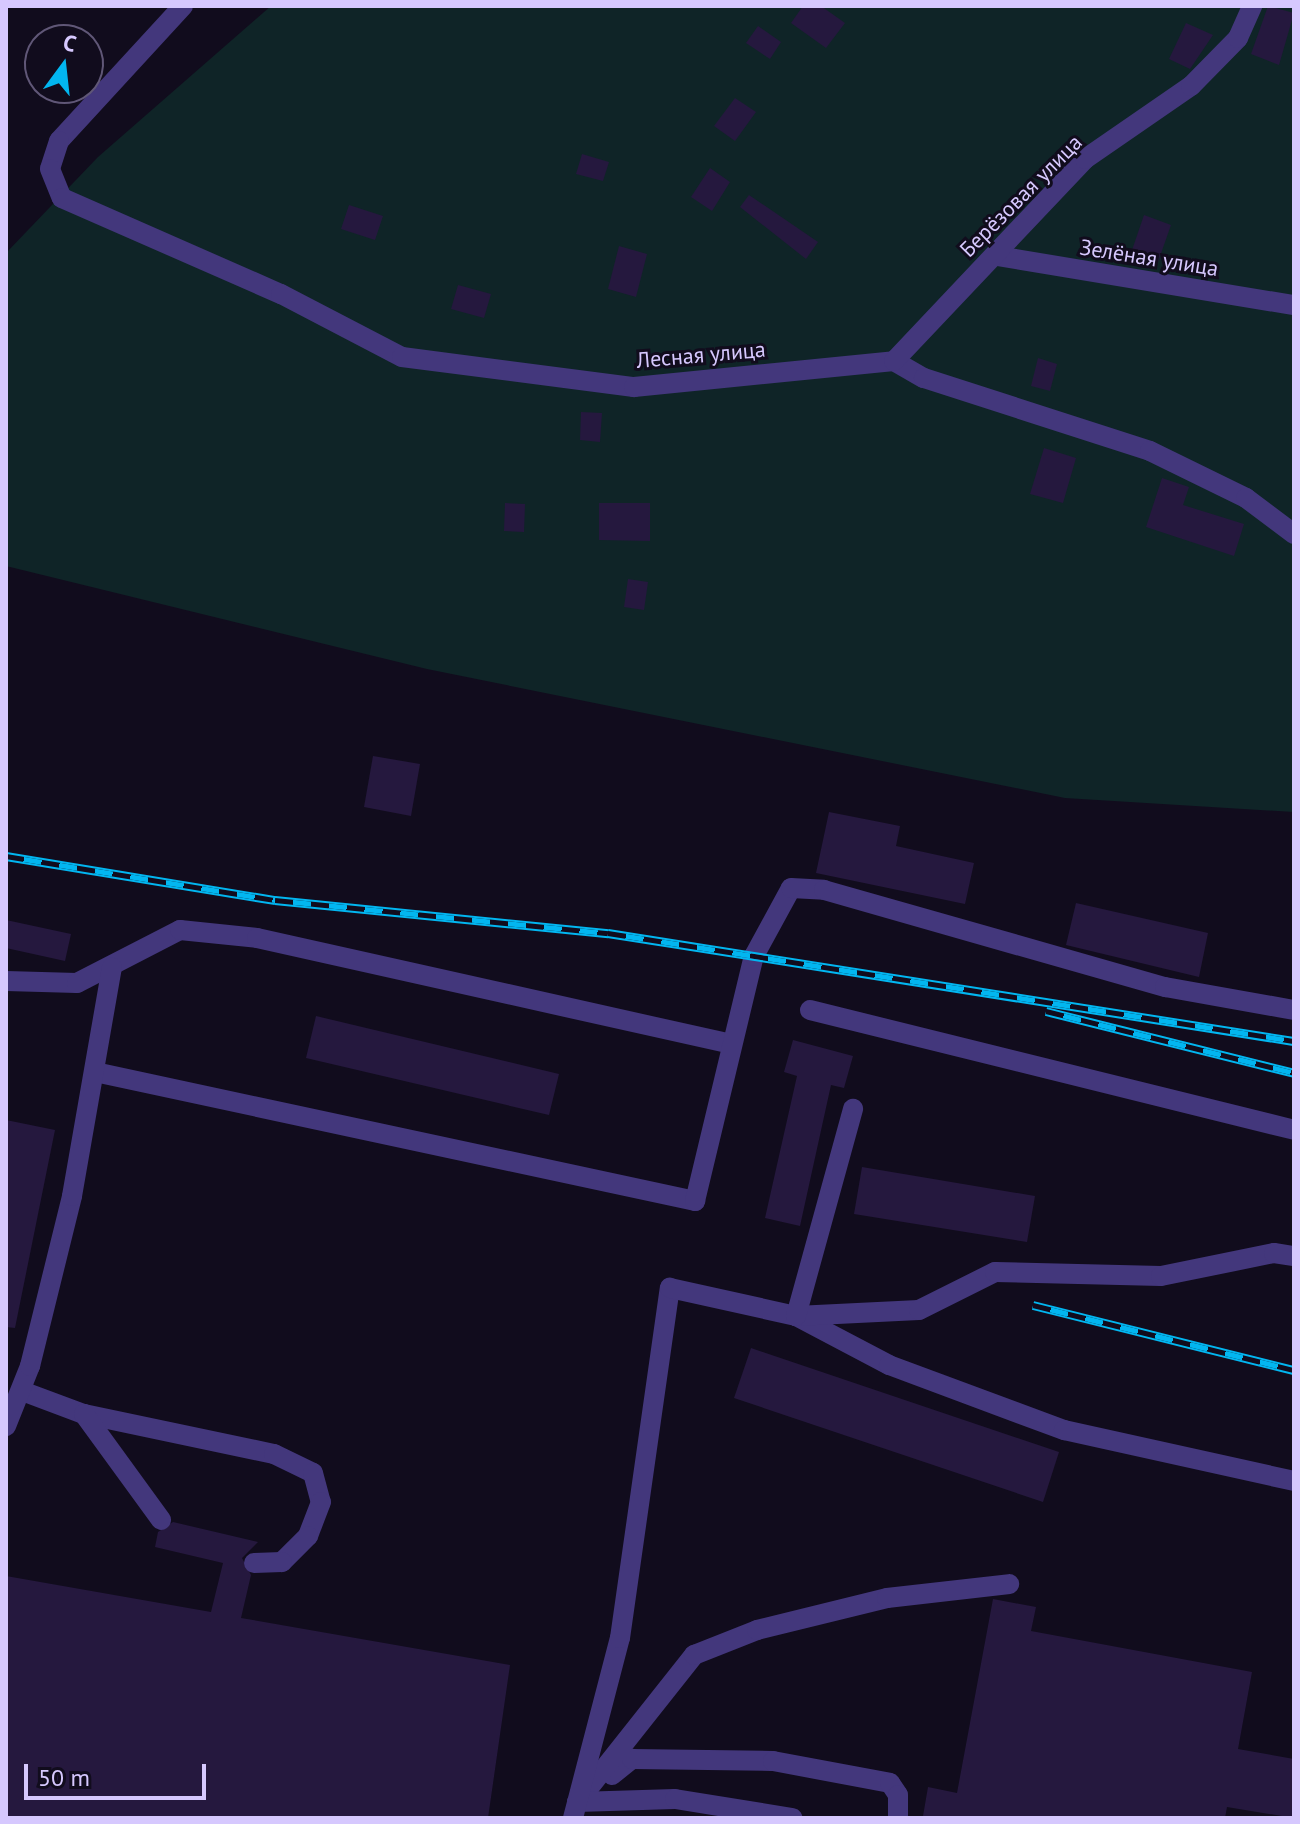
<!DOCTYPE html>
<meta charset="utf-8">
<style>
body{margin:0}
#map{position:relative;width:1300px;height:1824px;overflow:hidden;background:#110c1d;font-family:"PT Sans",sans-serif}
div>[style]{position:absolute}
.green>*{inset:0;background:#0f2427}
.building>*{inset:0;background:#25183e}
.minor>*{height:20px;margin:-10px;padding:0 10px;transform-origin:10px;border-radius:10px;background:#43377c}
.rail>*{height:9px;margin-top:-4.5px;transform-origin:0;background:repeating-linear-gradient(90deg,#110c1d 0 18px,#02b6f0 0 36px);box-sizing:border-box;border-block:2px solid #02b6f0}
span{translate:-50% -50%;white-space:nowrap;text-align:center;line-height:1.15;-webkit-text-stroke:6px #110c1d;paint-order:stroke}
.street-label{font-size:22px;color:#d6c8fe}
.frame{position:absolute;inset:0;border:8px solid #d6c8fe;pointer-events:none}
.north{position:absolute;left:24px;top:24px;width:80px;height:80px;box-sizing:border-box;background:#110c1d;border:2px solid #605777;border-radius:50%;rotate:15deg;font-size:22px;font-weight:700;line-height:32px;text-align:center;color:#d6c8fe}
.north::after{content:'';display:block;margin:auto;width:28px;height:36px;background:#02b6f0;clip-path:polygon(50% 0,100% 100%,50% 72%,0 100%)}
.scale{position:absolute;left:24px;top:1764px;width:182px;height:36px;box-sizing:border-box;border:4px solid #d6c8fe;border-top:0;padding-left:10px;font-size:24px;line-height:28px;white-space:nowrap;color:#d6c8fe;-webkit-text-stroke:6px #110c1d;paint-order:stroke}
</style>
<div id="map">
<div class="green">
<i style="clip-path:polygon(271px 6px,1294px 6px,1294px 812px,1065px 798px,427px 669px,6px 566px,6px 253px,98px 157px)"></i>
</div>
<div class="building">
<i style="clip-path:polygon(803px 6px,821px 6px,845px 23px,826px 48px,791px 23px)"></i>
<i style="clip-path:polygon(1268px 6px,1294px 13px,1279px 65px,1251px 54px)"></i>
<i style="clip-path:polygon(1186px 23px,1213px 35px,1190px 69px,1169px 59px)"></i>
<i style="clip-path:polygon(758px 26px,781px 42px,770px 59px,746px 43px)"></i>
<i style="clip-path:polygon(735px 98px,756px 112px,735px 141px,714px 126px)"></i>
<i style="clip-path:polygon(582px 154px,609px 162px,603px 181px,576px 174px)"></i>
<i style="clip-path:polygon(710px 168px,730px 182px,712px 211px,691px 197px)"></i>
<i style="clip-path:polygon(749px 195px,818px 242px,806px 259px,740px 207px)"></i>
<i style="clip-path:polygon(349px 205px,383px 216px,375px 240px,341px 229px)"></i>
<i style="clip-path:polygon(1144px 215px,1171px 225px,1158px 262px,1131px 253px)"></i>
<i style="clip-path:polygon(619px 246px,647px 254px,636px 297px,608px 289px)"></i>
<i style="clip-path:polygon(458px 285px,491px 294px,484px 318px,451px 309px)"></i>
<i style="clip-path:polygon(1038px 358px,1057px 364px,1050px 391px,1031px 386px)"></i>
<i style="clip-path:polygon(581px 412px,602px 413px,600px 442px,580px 440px)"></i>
<i style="clip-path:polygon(1044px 448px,1076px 458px,1063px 503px,1030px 494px)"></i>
<i style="clip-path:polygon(1162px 478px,1189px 487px,1183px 505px,1244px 524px,1234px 556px,1146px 527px)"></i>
<i style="clip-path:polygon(505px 503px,525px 504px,524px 532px,504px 531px)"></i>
<i style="clip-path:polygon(599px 503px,650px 503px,650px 541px,599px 540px)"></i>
<i style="clip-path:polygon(628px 579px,648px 582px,644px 610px,624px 607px)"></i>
<i style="clip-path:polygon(373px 756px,420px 764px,411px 816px,364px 807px)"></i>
<i style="clip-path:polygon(829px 812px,900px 826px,896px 846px,974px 863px,965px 904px,816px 873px)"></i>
<i style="clip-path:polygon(1076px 903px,1208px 933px,1199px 977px,1066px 945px)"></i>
<i style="clip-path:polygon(6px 920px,71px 934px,65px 961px,6px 948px)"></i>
<i style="clip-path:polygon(316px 1016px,559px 1074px,549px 1115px,306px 1058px)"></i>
<i style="clip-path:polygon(793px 1040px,853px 1056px,844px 1088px,831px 1085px,800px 1226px,765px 1218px,797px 1076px,784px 1072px)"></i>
<i style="clip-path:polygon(6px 1120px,55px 1130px,15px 1328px,6px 1327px)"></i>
<i style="clip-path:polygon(862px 1167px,1035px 1196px,1027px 1242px,854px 1214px)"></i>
<i style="clip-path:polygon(751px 1348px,1059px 1452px,1043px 1502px,734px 1398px)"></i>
<i style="clip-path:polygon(173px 1522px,258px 1542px,242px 1558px,251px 1575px,241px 1618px,510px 1665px,488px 1818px,6px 1818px,6px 1576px,211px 1612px,223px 1563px,155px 1547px,158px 1532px)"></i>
<i style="clip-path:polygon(993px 1599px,1036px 1607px,1031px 1631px,1252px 1672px,1238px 1749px,1294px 1759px,1294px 1818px,1227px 1807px,1225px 1818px,923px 1816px,928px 1787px,957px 1793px)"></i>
</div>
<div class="minor">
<i style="left:183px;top:6px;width:183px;rotate:132.6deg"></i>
<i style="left:59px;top:141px;width:29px;rotate:108deg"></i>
<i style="left:50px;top:169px;width:31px;rotate:68deg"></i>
<i style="left:62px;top:198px;width:239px;rotate:23.7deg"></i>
<i style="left:281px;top:294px;width:136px;rotate:27.5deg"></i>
<i style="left:402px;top:357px;width:234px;rotate:7.4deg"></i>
<i style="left:634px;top:387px;width:261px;rotate:-5.7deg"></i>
<i style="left:894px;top:361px;width:34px;rotate:30deg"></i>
<i style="left:924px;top:378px;width:237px;rotate:17.9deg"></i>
<i style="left:1150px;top:451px;width:107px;rotate:26.1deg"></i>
<i style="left:1246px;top:498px;width:60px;rotate:36.9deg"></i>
<i style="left:997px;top:256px;width:301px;rotate:9.4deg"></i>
<i style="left:894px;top:361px;width:278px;rotate:-46.6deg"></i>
<i style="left:1085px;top:159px;width:129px;rotate:-34.6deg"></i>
<i style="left:1191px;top:86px;width:67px;rotate:-45.6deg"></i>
<i style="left:1238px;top:38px;width:35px;rotate:-66deg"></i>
<i style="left:6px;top:981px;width:71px;rotate:1.6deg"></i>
<i style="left:77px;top:983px;width:116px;rotate:-27.2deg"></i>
<i style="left:180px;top:930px;width:77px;rotate:5.9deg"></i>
<i style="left:257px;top:938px;width:483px;rotate:12.6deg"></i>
<i style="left:810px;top:1010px;width:499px;rotate:13.9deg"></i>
<i style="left:95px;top:1072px;width:614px;rotate:12.13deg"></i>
<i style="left:695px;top:1201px;width:252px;rotate:-76.5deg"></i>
<i style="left:754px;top:956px;width:77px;rotate:-61.4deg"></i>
<i style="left:791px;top:888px;width:33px;rotate:3deg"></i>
<i style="left:824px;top:890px;width:355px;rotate:15.9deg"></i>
<i style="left:1165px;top:987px;width:131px;rotate:10.1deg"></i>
<i style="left:796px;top:1316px;width:105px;rotate:27.8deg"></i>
<i style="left:889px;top:1365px;width:187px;rotate:20.4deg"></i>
<i style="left:1064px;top:1430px;width:236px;rotate:12.5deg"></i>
<i style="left:796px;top:1316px;width:123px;rotate:-2.8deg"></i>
<i style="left:919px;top:1310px;width:85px;rotate:-26.6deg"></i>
<i style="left:995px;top:1272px;width:166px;rotate:1.4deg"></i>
<i style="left:1161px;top:1276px;width:115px;rotate:-11.5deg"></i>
<i style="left:1274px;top:1253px;width:20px;rotate:9deg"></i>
<i style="left:22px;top:1391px;width:66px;rotate:20.4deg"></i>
<i style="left:84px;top:1414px;width:194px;rotate:11.9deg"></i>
<i style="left:274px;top:1454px;width:43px;rotate:26deg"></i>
<i style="left:313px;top:1473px;width:30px;rotate:75deg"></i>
<i style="left:321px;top:1502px;width:36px;rotate:111deg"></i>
<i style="left:308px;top:1536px;width:37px;rotate:135deg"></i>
<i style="left:282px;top:1562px;width:28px;rotate:178deg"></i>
<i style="left:84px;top:1414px;width:131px;rotate:54deg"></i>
<i style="left:6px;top:1426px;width:65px;rotate:-68.2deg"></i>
<i style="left:30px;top:1366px;width:175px;rotate:-76.1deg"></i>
<i style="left:72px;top:1196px;width:232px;rotate:-80.1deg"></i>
<i style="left:612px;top:1775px;width:26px;rotate:-39deg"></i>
<i style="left:632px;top:1759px;width:141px;rotate:0.8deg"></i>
<i style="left:773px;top:1761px;width:119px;rotate:10.6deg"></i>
<i style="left:890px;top:1783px;width:14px;rotate:56deg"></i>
<i style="left:898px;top:1795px;width:23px;rotate:90deg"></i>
<i style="left:580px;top:1799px;width:184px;rotate:-51.6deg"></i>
<i style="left:694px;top:1655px;width:68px;rotate:-21.6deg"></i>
<i style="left:757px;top:1630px;width:134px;rotate:-13.8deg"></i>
<i style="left:887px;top:1598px;width:123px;rotate:-6.5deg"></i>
<i style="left:577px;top:1802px;width:98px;rotate:-1.8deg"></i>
<i style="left:675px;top:1799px;width:119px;rotate:9.2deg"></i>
<i style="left:573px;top:1818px;width:186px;rotate:-75.4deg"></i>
<i style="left:620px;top:1638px;width:354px;rotate:-81.9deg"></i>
<i style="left:670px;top:1288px;width:129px;rotate:12.5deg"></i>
<i style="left:796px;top:1316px;width:215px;rotate:-74.6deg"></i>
</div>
<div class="rail">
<i style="left:6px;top:856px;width:273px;rotate:9.3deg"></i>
<i style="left:275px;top:900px;width:335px;rotate:5.7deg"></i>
<i style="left:608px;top:933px;width:694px;rotate:8.95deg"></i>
<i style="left:1046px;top:1011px;width:256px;rotate:14deg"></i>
<i style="left:1033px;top:1305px;width:269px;rotate:14deg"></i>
</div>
<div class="street-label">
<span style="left:1021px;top:196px;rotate:-45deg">Берёзовая улица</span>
<span style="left:1149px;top:258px;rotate:9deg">Зелёная улица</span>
<span style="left:701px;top:355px;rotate:-5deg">Лесная улица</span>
</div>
<div class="frame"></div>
<div class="north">С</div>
<div class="scale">50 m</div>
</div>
